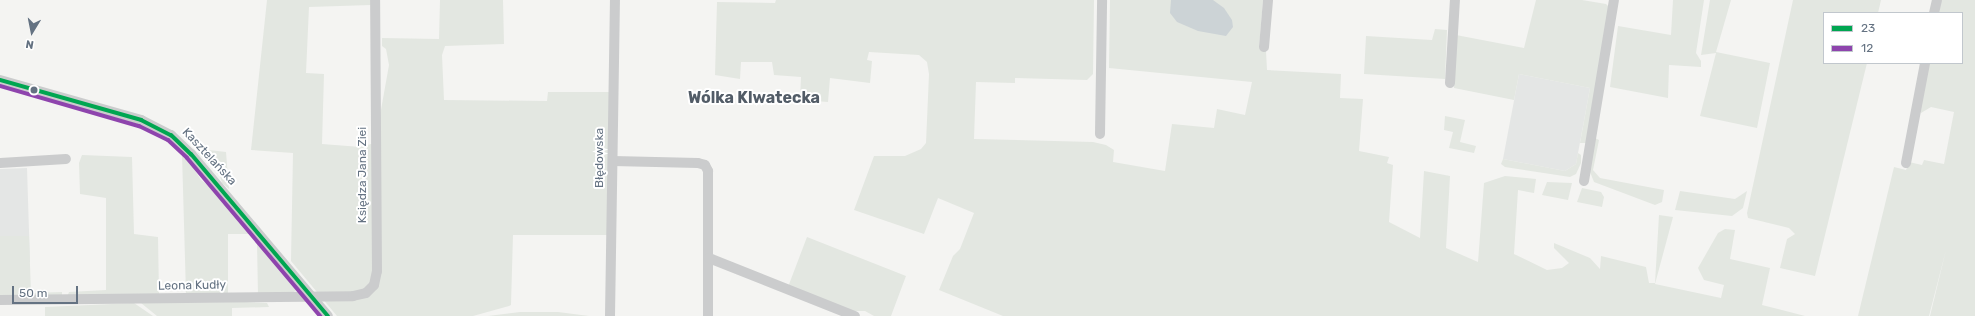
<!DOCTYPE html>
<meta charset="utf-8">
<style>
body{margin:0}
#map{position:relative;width:1975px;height:316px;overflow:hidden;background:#f4f4f2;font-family:Rubik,sans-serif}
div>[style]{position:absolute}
.built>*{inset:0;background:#e4e6e5}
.green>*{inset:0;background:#e3e7e1}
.water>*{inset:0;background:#ccd3d6}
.minor>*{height:10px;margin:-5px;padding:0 5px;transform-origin:5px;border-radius:5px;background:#cbcccd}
.bus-1>*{height:4px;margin:-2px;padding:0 2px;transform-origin:2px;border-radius:2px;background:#00a651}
.bus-2>*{height:4px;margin:-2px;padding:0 2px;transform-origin:2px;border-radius:2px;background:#8e44ad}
.dots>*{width:11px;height:11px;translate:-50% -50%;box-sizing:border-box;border:2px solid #fff;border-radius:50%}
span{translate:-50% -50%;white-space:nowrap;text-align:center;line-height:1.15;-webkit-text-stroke:4px #fff;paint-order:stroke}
.street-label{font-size:12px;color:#647282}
.district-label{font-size:16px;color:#525c67;font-weight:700}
.legend{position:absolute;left:1823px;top:12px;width:140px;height:52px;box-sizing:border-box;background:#fff;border:1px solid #c1c7cd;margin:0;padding:5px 7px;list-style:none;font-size:12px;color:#647282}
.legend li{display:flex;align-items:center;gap:8px;height:20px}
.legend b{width:20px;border:1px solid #c1c7cd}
.north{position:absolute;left:12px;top:12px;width:40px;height:40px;-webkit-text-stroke:3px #fff;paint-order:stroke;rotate:190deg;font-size:11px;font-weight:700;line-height:16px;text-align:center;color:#647282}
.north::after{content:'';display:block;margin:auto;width:14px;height:18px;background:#647282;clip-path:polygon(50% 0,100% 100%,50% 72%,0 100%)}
.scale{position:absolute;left:12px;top:286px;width:66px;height:18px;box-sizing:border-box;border:2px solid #647282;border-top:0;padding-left:5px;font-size:12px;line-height:14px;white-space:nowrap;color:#647282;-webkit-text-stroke:3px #fff;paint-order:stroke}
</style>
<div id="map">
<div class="built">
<i style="clip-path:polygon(1519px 74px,1590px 88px,1576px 164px,1565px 171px,1503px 159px)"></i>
<i style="clip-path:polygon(27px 168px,30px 262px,0 263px,0 169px)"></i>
</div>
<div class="green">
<i style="clip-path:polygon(267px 0,371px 0,371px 5px,309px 7px,306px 73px,324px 74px,322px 144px,361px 147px,374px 143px,379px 121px,389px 65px,386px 49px,382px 46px,382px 38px,439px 39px,440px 0,503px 0,504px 44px,445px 46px,442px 55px,444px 100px,547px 101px,548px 92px,610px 92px,607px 235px,513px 235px,511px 305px,509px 306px,473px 316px,337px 316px,291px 261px,293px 153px,251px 150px)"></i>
<i style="clip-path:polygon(776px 0,1094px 0,1093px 74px,1087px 80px,1015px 78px,1015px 83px,976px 82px,974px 139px,1093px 142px,1106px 145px,1114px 150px,1113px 162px,1165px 171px,1172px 124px,1214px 128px,1217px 109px,1245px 115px,1252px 82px,1109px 68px,1110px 0,1263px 0,1259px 48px,1266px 51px,1267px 70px,1341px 74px,1340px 98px,1363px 99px,1359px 151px,1389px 157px,1387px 163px,1393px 165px,1389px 222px,1420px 238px,1424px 171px,1450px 176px,1446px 248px,1478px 262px,1484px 183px,1505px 176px,1536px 179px,1534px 193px,1518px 190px,1514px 254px,1547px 270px,1562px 268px,1569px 263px,1554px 248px,1554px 243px,1590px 258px,1600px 269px,1601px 256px,1646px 267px,1649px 283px,1655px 283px,1659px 215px,1673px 217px,1655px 284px,1721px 298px,1724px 285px,1704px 280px,1698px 268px,1718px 233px,1725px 229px,1735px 230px,1730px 259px,1770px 268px,1762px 305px,1805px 316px,1003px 316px,939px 290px,953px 256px,960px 249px,974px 213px,938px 198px,924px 234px,854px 210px,874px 156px,905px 156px,921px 149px,926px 143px,929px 74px,927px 62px,919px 55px,869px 52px,867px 60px,872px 61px,870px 83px,830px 78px,828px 102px,800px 100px,801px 77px,774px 75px,772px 62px,741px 62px,740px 79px,715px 75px,717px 2px,775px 3px)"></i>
<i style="clip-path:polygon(1536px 0,1582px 0,1606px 4px,1610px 8px,1586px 143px,1580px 143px,1590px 88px,1519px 74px,1514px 100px,1454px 88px,1456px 35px,1524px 48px)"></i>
<i style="clip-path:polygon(1673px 0,1704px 0,1696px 53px,1701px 61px,1701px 67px,1669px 65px,1668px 98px,1610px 87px,1618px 26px,1671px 35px)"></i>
<i style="clip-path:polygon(1710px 0,1731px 0,1716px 52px,1770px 63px,1757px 128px,1700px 116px,1716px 53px,1701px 55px)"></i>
<i style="clip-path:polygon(1793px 0,1881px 0,1878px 13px,1824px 13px,1824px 63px,1867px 63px,1815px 276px,1780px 268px,1787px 239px,1795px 234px,1789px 228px,1748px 218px,1747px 213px)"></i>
<i style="clip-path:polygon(1941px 0,1975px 0,1975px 316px,1930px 316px,1946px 250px,1929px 316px,1858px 316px,1894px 167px,1906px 170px,1909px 162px,1922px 165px,1924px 160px,1944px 164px,1954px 112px,1931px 107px,1921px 113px,1919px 104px,1928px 63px,1962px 63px,1962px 13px,1938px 13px)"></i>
<i style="clip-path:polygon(1435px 29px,1447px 30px,1445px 79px,1364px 74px,1366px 36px,1432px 40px)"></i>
<i style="clip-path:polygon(1445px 116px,1465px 120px,1460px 142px,1476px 146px,1474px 153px,1449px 148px,1453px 132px,1444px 130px)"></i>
<i style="clip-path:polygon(1595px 138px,1599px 140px,1593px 170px,1600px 178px,1664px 190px,1662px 202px,1655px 205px,1594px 182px,1590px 172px)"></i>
<i style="clip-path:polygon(200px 149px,226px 152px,229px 189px,222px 183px,217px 165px,200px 156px,196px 150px)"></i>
<i style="clip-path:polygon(184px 153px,201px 180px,215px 190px,280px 266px,283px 273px,295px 283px,297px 289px,295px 291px,291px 294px,258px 295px,257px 243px,250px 234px,228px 234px,228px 295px,186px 294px,182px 154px)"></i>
<i style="clip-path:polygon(1578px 153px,1581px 155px,1581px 163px,1576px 174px,1570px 177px,1505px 167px,1501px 164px,1503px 159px,1565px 171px,1576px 164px)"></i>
<i style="clip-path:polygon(82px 155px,132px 157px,134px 234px,158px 237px,159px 294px,67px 297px,69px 292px,106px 290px,106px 198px,80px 194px,79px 163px)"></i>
<i style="clip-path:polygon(1547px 182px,1572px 183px,1568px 200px,1542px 195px)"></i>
<i style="clip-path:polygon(1582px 188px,1601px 192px,1604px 197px,1602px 207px,1577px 202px)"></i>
<i style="clip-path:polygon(1680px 191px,1735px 199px,1747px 191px,1743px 208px,1732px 216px,1675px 210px)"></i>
<i style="clip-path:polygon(0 236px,29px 236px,31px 293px,62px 292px,62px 297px,0 297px)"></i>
<i style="clip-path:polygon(807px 237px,906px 276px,891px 316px,874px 316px,865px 311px,852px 311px,788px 287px)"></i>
<i style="clip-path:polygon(244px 302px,267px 303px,269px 307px,232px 308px,232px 316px,157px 316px,141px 303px)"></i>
<i style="clip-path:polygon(134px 303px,153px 316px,45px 316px,45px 307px)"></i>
<i style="clip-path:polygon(520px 312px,558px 312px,589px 316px,488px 316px)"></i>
</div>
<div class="water">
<i style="clip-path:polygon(1171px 0,1213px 0,1224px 8px,1232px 20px,1233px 27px,1226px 36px,1198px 31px,1177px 22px,1170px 13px)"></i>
</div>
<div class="minor">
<i style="left:1934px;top:13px;width:13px;rotate:-77deg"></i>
<i style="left:1264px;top:47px;width:47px;rotate:-85.1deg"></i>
<i style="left:0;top:80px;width:147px;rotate:15.8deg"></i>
<i style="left:141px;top:120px;width:34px;rotate:27deg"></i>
<i style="left:171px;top:135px;width:28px;rotate:44deg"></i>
<i style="left:191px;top:154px;width:212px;rotate:49.8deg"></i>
<i style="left:1450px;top:83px;width:83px;rotate:-86.6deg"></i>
<i style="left:1100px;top:134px;width:134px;rotate:-89.1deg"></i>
<i style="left:613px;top:161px;width:85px;rotate:1.3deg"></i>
<i style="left:698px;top:163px;width:7px;rotate:16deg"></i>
<i style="left:705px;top:165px;width:7px;rotate:63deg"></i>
<i style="left:708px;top:171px;width:145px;rotate:90deg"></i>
<i style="left:0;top:163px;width:66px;rotate:-3.5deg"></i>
<i style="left:1906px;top:163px;width:102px;rotate:-79.2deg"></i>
<i style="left:1584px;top:181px;width:183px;rotate:-80.6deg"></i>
<i style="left:709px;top:258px;width:157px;rotate:21.7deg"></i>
<i style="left:0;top:300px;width:353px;rotate:-0.6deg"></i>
<i style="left:353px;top:296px;width:13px;rotate:-13deg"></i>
<i style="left:366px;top:293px;width:11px;rotate:-45deg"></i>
<i style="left:374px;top:285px;width:14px;rotate:-78deg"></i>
<i style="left:377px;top:271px;width:271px;rotate:-90.4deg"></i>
<i style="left:610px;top:316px;width:316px;rotate:-89.1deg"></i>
</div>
<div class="bus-1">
<i style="left:0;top:80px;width:147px;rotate:15.8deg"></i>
<i style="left:141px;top:120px;width:34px;rotate:27deg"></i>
<i style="left:171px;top:135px;width:28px;rotate:44deg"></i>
<i style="left:191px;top:154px;width:212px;rotate:49.8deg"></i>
</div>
<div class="bus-2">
<i style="left:0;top:86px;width:145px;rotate:16.1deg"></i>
<i style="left:139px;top:126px;width:32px;rotate:26deg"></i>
<i style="left:168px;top:140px;width:26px;rotate:43deg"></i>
<i style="left:187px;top:158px;width:207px;rotate:49.9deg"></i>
</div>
<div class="dots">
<i style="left:34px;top:90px;background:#647282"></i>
</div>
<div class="street-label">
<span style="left:209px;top:157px;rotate:47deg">Kasztelańska</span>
<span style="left:600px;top:158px;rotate:-90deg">Błędowska</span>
<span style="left:363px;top:175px;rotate:-90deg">Księdza Jana Ziei</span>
<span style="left:192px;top:286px;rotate:-1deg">Leona Kudły</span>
</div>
<div class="district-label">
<span style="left:754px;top:98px">Wólka Klwatecka</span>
</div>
<ul class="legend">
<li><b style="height:5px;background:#00a651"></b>23</li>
<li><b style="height:5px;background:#8e44ad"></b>12</li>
</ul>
<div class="north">N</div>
<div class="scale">50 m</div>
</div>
